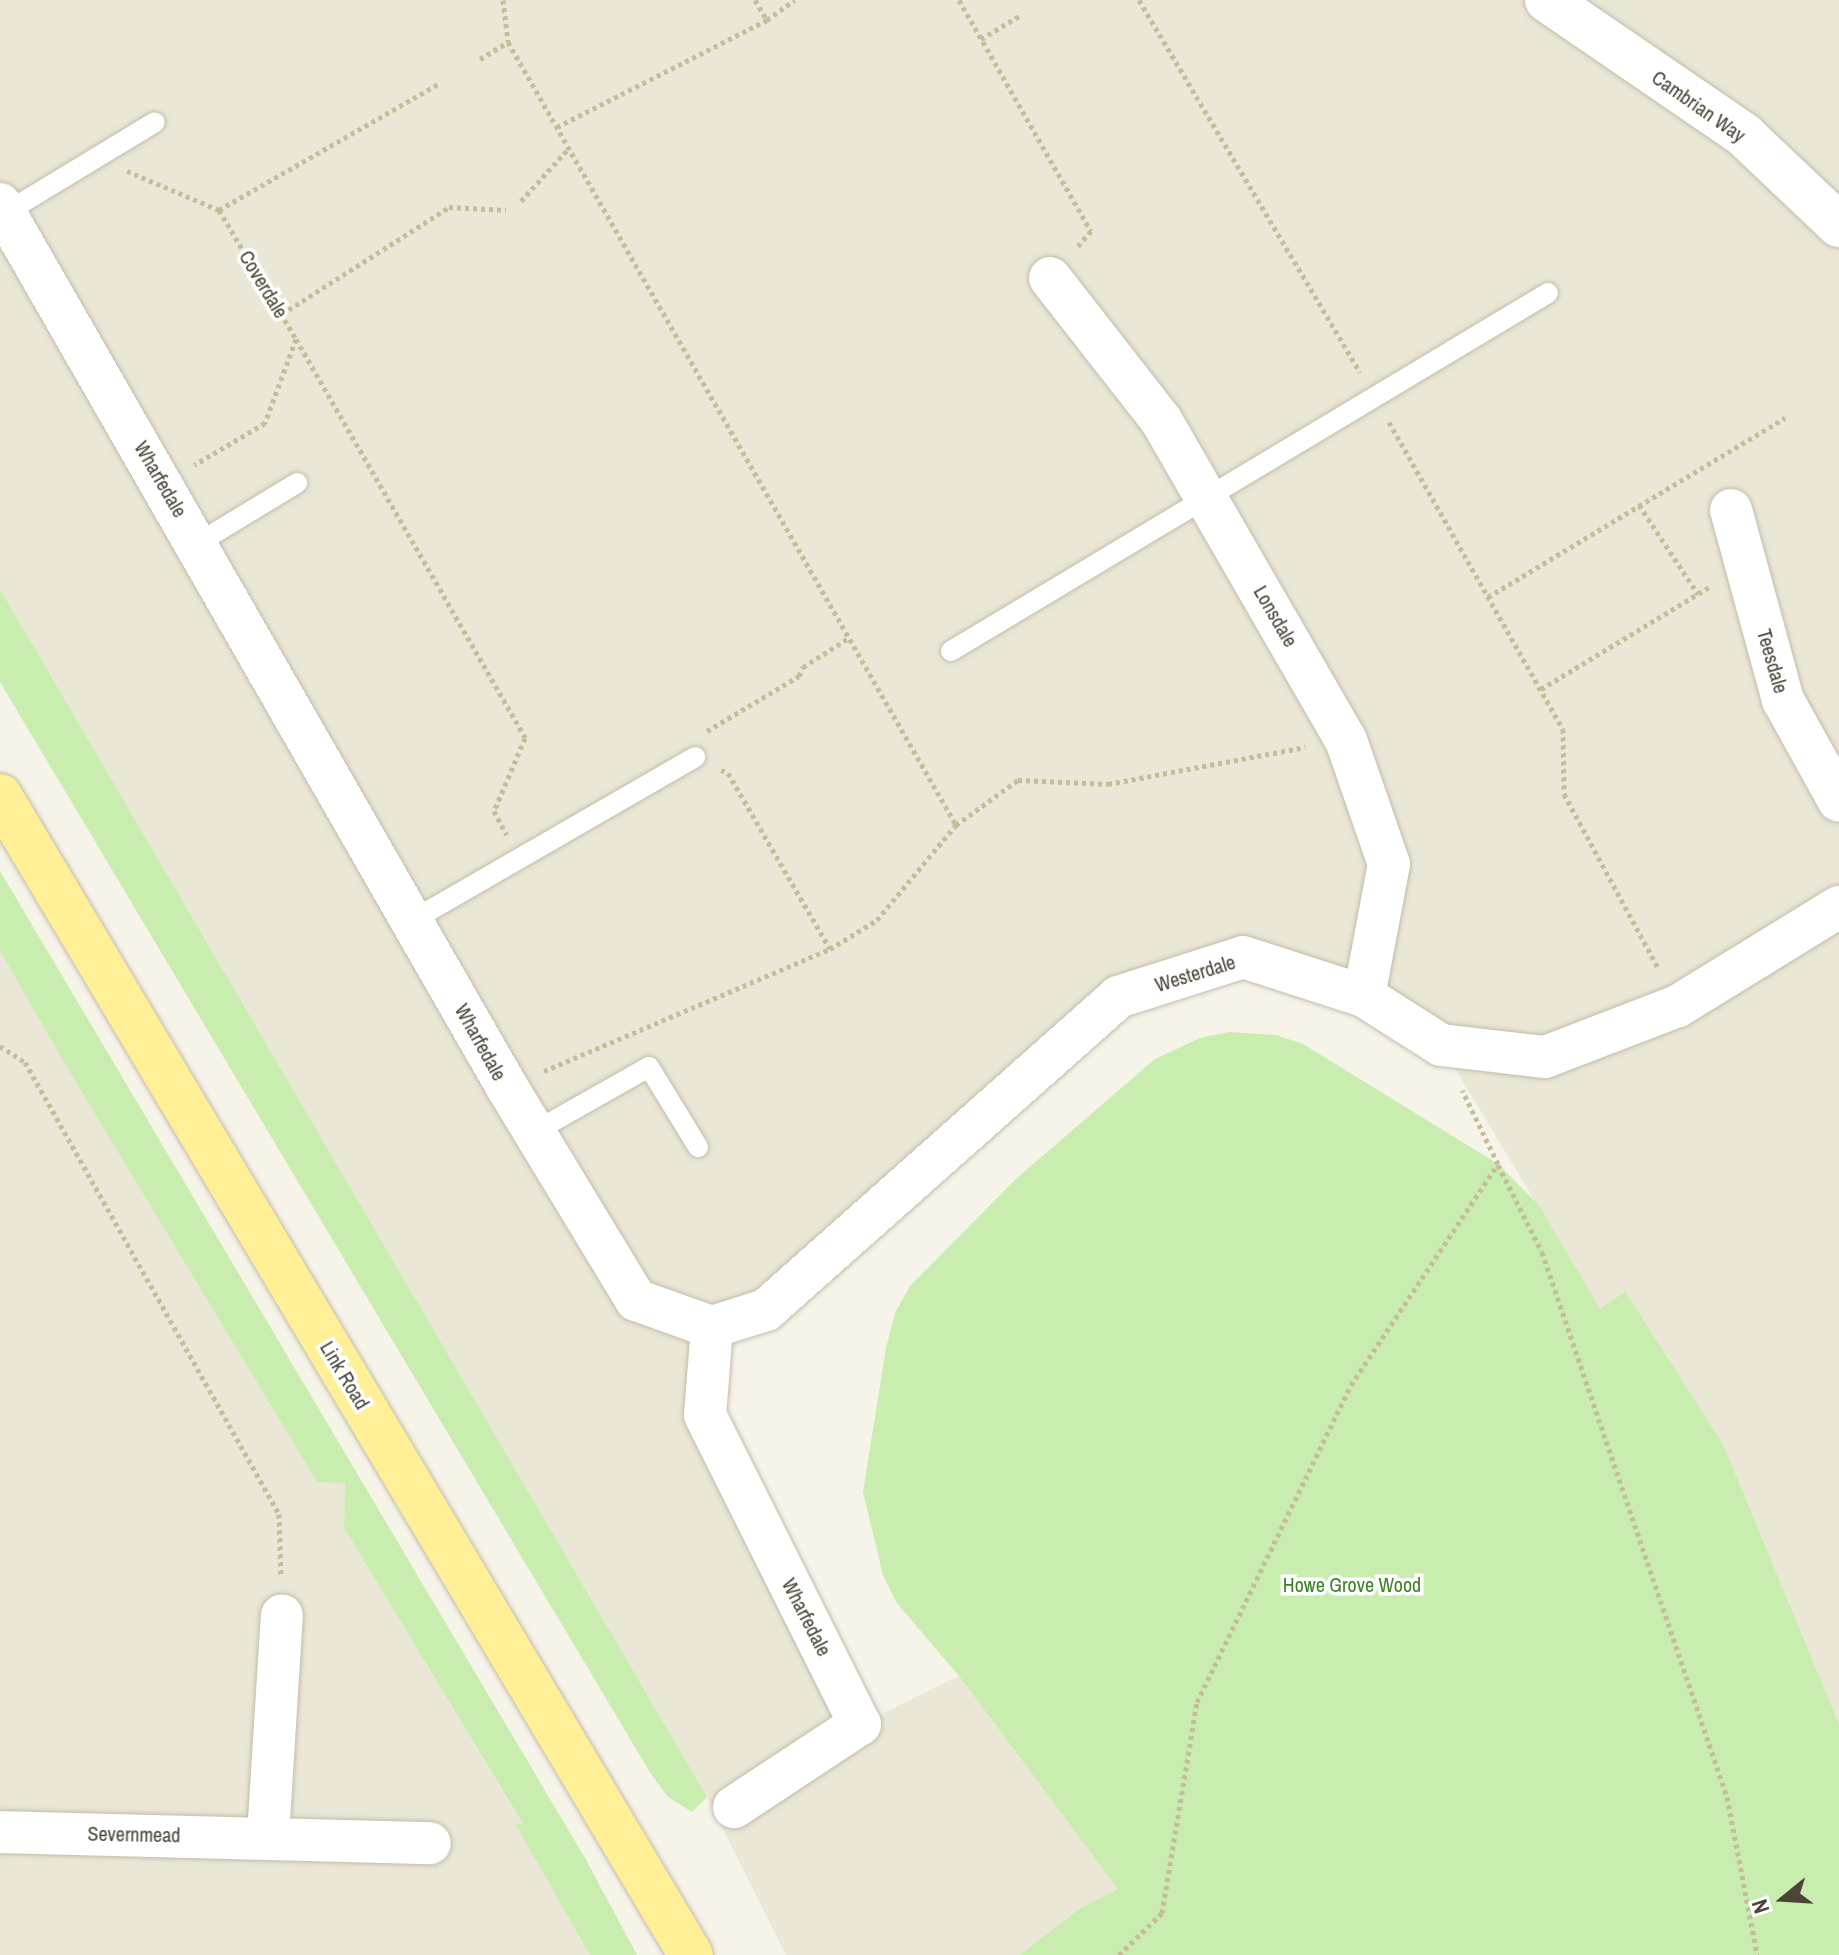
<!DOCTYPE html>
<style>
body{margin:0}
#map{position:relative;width:1839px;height:1955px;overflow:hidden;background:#f6f3e9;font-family:"Archivo Narrow",sans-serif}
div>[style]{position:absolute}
.residential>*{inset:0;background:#eae7d6}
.green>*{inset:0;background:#c8edae}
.path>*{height:5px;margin-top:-2.5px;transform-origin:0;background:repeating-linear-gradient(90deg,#c5bc9a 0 4px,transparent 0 8px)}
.roads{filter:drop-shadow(0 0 2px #c2bdaa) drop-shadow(0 0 2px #c2bdaa)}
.service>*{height:20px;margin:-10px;padding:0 10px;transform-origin:10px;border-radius:10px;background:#fff}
.minor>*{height:42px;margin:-21px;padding:0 21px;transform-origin:21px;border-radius:21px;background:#fff}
.tertiary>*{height:44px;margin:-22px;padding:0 22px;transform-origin:22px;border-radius:22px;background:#fff}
.primary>*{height:44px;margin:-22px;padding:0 22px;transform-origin:22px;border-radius:22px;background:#fff098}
span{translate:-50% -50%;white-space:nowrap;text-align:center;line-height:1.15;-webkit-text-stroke:7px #fff;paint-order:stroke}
.street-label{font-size:20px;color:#4a4536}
.park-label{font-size:20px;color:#3a8223}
.north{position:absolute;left:1743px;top:1859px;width:80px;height:80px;-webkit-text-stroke:6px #fff;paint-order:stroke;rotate:252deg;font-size:22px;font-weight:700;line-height:32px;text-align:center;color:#4a4536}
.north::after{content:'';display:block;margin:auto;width:28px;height:36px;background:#4a4536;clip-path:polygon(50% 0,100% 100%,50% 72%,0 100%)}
</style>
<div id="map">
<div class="residential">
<i style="clip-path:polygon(0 0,1839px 0,1839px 1724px,1724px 1446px,1624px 1291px,1600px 1309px,1441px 1045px,1243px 957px,1118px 997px,712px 1327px,705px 1415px,861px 1724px,959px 1676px,1118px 1889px,1079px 1909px,1020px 1955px,786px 1955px,707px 1797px,0 589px)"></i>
<i style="clip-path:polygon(0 951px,317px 1482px,345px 1483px,344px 1528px,523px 1825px,592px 1955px,0 1955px)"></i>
</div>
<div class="green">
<i style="clip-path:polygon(0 589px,707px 1797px,692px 1812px,668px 1797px,651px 1774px,0 682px)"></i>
<i style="clip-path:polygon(0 871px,585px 1858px,637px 1955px,590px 1955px,516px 1825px,523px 1824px,344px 1528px,345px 1483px,317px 1482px,64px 1062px,0 951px)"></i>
<i style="clip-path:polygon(1229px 1032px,1276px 1035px,1303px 1044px,1498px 1164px,1539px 1205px,1600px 1309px,1625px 1291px,1724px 1446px,1839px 1724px,1839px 1955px,1020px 1955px,1079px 1909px,1118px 1889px,959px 1676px,896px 1602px,883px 1575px,863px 1492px,886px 1348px,895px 1313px,910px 1286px,1017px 1178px,1155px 1059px,1200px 1038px)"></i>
</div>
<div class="path">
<i style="left:503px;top:0;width:42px;rotate:83.2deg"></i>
<i style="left:508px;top:42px;width:902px;rotate:60.22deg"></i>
<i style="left:755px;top:0;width:23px;rotate:59deg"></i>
<i style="left:959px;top:0;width:266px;rotate:60.3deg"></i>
<i style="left:1091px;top:231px;width:21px;rotate:131deg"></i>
<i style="left:1139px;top:0;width:433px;rotate:59.3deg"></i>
<i style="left:981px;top:39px;width:47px;rotate:-31deg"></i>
<i style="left:480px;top:59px;width:33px;rotate:-31deg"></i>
<i style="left:557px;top:127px;width:236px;rotate:-27deg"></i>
<i style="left:767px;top:20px;width:34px;rotate:-36deg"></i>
<i style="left:127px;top:171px;width:100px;rotate:23deg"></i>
<i style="left:219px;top:210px;width:150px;rotate:59.2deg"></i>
<i style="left:296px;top:339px;width:90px;rotate:110.3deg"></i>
<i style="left:265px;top:423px;width:82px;rotate:149.4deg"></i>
<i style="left:521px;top:201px;width:72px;rotate:-47.8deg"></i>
<i style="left:219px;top:210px;width:255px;rotate:-29.9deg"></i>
<i style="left:282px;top:314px;width:198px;rotate:-32.6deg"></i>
<i style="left:449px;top:207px;width:57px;rotate:3deg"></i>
<i style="left:296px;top:339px;width:460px;rotate:60.1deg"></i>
<i style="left:525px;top:738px;width:79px;rotate:113deg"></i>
<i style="left:494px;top:811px;width:27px;rotate:62deg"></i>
<i style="left:1389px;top:422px;width:353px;rotate:60.5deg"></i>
<i style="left:1563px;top:729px;width:65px;rotate:89.1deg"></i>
<i style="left:1564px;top:794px;width:200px;rotate:61.6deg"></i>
<i style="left:1639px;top:505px;width:107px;rotate:56.5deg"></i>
<i style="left:1488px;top:597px;width:347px;rotate:-31.1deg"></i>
<i style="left:1541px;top:689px;width:199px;rotate:-31.2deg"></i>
<i style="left:707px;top:731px;width:107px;rotate:-30.9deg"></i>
<i style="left:799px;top:676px;width:10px;rotate:-66deg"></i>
<i style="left:803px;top:667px;width:54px;rotate:-32.2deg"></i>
<i style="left:721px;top:770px;width:8px;rotate:23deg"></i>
<i style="left:728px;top:773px;width:203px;rotate:59.9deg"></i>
<i style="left:0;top:1046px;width:30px;rotate:33deg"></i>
<i style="left:25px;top:1062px;width:518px;rotate:60.67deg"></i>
<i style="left:279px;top:1514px;width:63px;rotate:88.2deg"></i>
<i style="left:544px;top:1071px;width:311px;rotate:-23.1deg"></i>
<i style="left:830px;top:949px;width:55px;rotate:-31.7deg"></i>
<i style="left:877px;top:920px;width:124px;rotate:-50.3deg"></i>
<i style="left:956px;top:825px;width:77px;rotate:-36deg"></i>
<i style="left:1018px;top:780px;width:90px;rotate:2.5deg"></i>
<i style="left:1108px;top:784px;width:201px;rotate:-10.6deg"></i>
<i style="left:1498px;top:1165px;width:97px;rotate:63.2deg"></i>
<i style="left:1542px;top:1252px;width:576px;rotate:71.25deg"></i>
<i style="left:1727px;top:1797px;width:161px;rotate:79.2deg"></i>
<i style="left:1119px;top:1955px;width:60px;rotate:-44.3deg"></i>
<i style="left:1162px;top:1913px;width:214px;rotate:-80.6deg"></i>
<i style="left:1197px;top:1702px;width:352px;rotate:-64.1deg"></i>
<i style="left:1351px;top:1385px;width:265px;rotate:-56.4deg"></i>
<i style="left:1498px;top:1164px;width:82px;rotate:-115.9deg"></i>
</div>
<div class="roads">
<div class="service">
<i style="left:5px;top:213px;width:175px;rotate:-31.2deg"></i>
<i style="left:198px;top:543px;width:116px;rotate:-31.2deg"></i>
<i style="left:951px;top:651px;width:696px;rotate:-30.95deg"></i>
<i style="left:413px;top:920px;width:326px;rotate:-30deg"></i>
<i style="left:534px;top:1132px;width:132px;rotate:-29.5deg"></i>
<i style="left:649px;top:1067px;width:94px;rotate:58.5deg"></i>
</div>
<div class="minor">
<i style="left:0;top:204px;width:1018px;rotate:60.14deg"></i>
<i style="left:507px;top:1087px;width:249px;rotate:58.8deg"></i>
<i style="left:636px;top:1300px;width:81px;rotate:19.6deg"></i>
<i style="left:712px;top:1327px;width:88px;rotate:94.5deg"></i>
<i style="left:705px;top:1415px;width:346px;rotate:63.4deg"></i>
<i style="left:860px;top:1724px;width:151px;rotate:146.6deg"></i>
<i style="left:1050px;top:278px;width:180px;rotate:52deg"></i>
<i style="left:1161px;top:420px;width:370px;rotate:60deg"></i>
<i style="left:1346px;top:740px;width:131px;rotate:70.9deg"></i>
<i style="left:1389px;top:864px;width:134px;rotate:100.7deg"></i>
<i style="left:1731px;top:510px;width:197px;rotate:74.7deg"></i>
<i style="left:1783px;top:700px;width:115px;rotate:61deg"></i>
<i style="left:712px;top:1327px;width:57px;rotate:-17.5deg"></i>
<i style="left:766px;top:1310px;width:471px;rotate:-41.6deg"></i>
<i style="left:1118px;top:997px;width:131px;rotate:-17.7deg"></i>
<i style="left:1243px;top:957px;width:127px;rotate:17.9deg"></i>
<i style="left:1364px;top:996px;width:91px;rotate:32.5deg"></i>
<i style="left:1441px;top:1045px;width:105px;rotate:6.6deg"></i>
<i style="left:1545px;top:1057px;width:142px;rotate:-21deg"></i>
<i style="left:1678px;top:1006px;width:189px;rotate:-31.6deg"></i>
<i style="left:0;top:1832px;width:430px;rotate:1.5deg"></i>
<i style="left:268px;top:1836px;width:221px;rotate:-86.4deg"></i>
</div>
<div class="tertiary">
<i style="left:1547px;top:0;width:239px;rotate:34.4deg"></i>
<i style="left:1744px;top:135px;width:131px;rotate:43.5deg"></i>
</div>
<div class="primary">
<i style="left:0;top:796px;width:1349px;rotate:59.2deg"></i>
</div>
</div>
<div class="street-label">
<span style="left:1699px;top:106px;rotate:35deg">Cambrian Way</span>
<span style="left:264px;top:284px;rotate:59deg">Coverdale</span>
<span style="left:161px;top:479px;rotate:60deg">Wharfedale</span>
<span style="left:1276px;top:616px;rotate:60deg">Lonsdale</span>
<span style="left:1773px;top:661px;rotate:74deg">Teesdale</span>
<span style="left:1195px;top:973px;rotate:-17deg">Westerdale</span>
<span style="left:481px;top:1042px;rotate:61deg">Wharfedale</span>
<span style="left:345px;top:1375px;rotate:59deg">Link Road</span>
<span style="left:807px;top:1617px;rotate:63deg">Wharfedale</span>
<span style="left:134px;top:1834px;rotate:1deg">Severnmead</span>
</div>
<div class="park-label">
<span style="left:1352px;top:1584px">Howe Grove Wood</span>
</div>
<div class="north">N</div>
</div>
